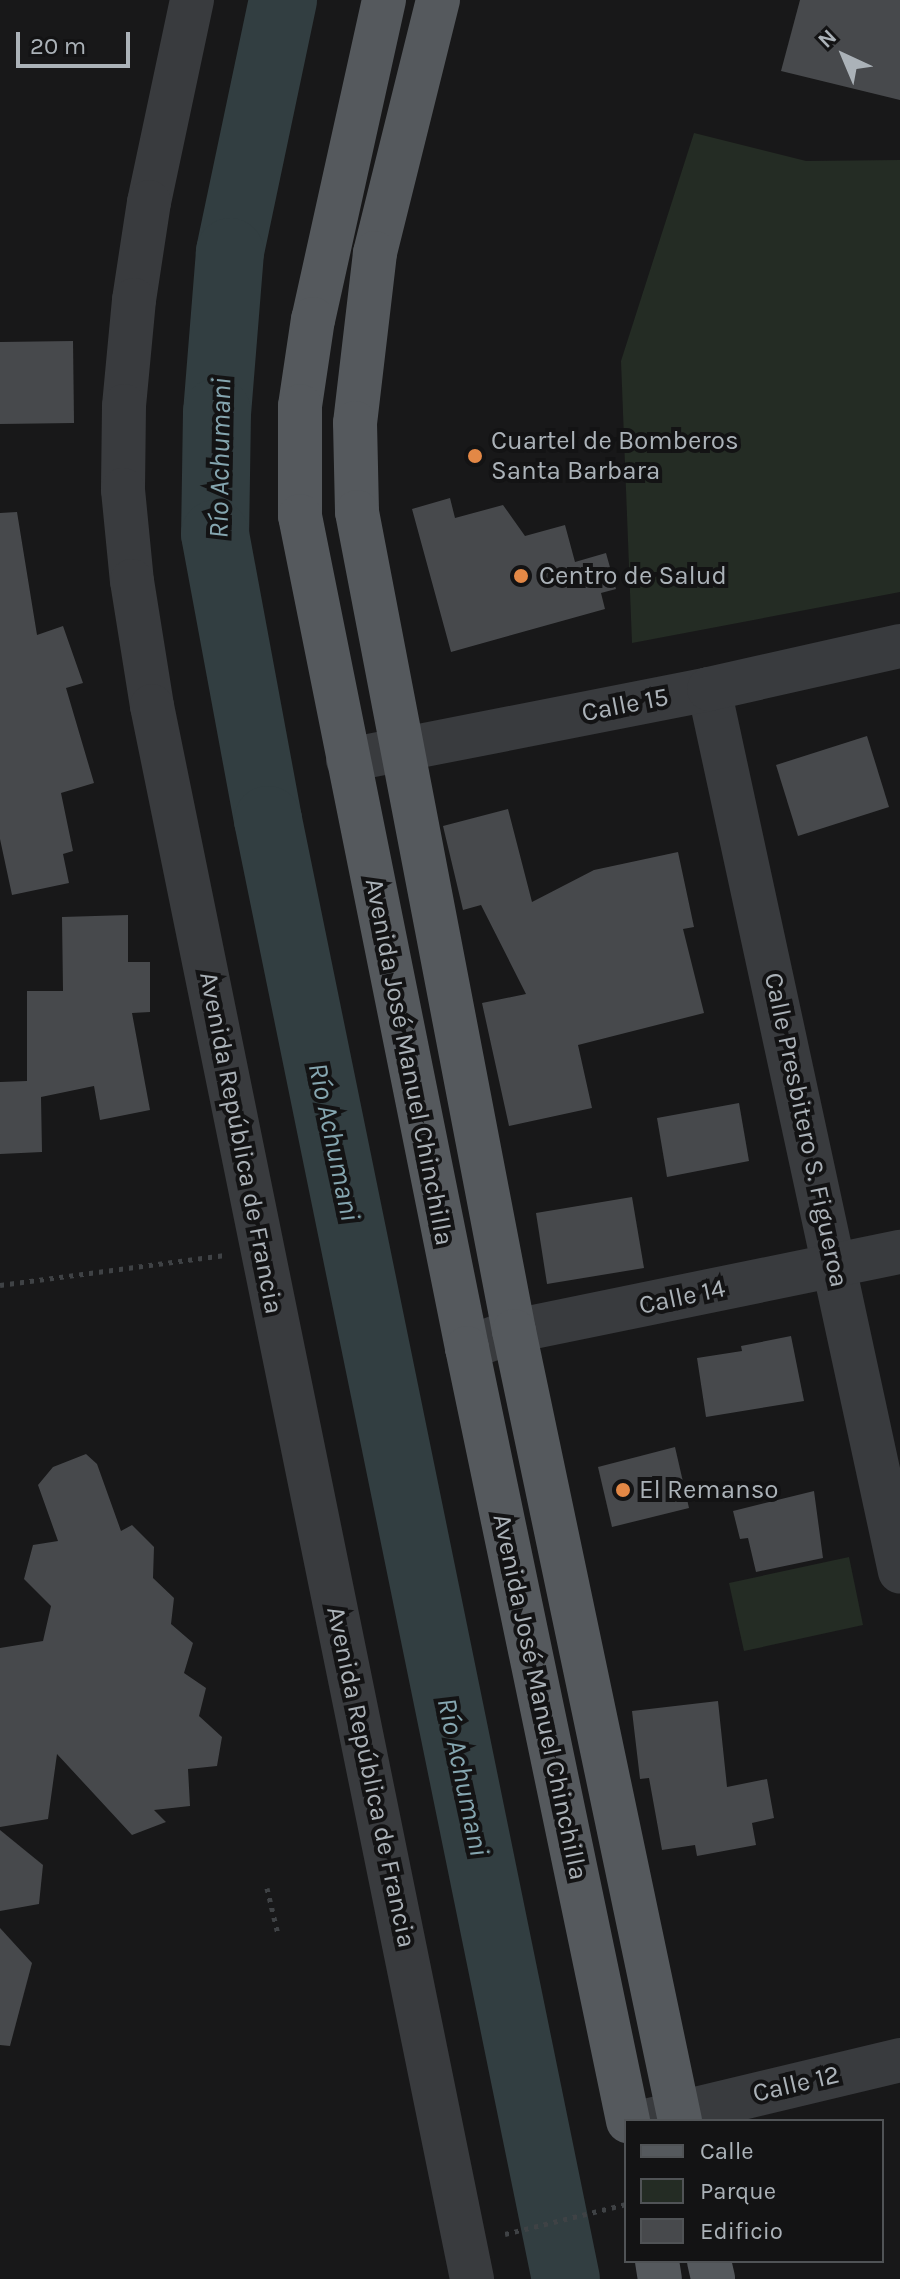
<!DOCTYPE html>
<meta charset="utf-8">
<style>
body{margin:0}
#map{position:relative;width:900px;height:2279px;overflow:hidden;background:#181819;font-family:Karla,sans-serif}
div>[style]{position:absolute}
.green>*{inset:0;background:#242c24}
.river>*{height:68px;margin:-34px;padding:0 34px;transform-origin:34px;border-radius:34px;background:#323e41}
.building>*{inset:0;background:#47494c}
.path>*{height:5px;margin-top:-2.5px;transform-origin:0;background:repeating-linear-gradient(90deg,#3f4245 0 4px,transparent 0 10px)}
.minor>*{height:44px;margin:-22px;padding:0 22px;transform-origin:22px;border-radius:22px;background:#393b3e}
.major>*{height:44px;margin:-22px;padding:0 22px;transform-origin:22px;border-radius:22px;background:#55595d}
.dots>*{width:22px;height:22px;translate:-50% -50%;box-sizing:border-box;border:4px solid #131314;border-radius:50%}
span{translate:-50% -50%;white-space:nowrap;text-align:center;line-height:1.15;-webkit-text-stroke:8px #131314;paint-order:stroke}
.poi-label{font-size:26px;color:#abb2b8}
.left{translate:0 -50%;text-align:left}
.street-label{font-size:26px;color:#abb2b8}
.water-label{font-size:28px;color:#85a6b0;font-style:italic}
.legend{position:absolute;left:624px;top:2119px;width:260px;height:144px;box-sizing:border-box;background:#131314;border:2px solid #505356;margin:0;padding:10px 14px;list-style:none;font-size:24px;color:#abb2b8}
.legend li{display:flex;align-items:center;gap:16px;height:40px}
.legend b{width:40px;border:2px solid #505356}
.north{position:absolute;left:804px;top:16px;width:80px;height:80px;-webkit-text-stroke:6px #131314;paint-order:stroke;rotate:316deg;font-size:22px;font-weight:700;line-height:32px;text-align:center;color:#abb2b8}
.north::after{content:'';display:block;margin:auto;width:28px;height:36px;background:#abb2b8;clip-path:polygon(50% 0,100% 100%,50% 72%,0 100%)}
.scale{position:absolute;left:16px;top:32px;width:114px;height:36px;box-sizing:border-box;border:4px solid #abb2b8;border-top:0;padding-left:10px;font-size:24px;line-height:28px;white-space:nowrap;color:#abb2b8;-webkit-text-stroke:6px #131314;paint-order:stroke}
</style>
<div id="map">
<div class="green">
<i style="clip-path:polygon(694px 133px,806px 161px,900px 160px,900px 592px,632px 643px,621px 361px)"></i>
<i style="clip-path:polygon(849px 1557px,863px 1625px,744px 1651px,729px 1583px)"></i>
</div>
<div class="river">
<i style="left:283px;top:0;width:258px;rotate:101.9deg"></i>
<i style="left:230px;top:252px;width:161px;rotate:94.6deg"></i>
<i style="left:217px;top:412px;width:122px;rotate:90.9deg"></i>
<i style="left:215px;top:534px;width:291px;rotate:79.5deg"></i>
<i style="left:268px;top:820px;width:1489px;rotate:78.46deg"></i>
</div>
<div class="building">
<i style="clip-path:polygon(800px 0,900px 0,900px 100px,781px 71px)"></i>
<i style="clip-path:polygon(73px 341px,74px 423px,0 424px,0 342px)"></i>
<i style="clip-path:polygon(450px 498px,455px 518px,503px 505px,525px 536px,565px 525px,575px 562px,606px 553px,616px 589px,601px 593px,605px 609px,451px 652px,412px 509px)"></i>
<i style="clip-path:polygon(17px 512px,37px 635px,63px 626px,83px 683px,66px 688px,94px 783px,61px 793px,73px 851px,63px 854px,69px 883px,12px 895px,0 839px,0 513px)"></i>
<i style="clip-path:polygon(867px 736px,889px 807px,798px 836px,776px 765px)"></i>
<i style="clip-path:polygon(508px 809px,532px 902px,594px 870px,678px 852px,694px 927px,683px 929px,704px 1013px,578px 1045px,592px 1108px,509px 1126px,482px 1003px,526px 994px,481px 905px,463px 910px,443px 826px)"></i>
<i style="clip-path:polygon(128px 915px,128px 962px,150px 962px,150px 1012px,132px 1013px,150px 1110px,100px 1120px,94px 1086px,41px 1097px,42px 1152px,0 1154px,0 1082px,27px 1081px,27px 991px,63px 991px,62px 917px)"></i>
<i style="clip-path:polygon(739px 1103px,749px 1161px,667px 1177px,657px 1118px)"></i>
<i style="clip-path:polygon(632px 1197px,644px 1268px,547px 1284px,536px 1213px)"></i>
<i style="clip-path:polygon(791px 1336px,804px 1401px,706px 1417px,697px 1358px,742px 1351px,741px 1346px)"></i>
<i style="clip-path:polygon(675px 1447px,689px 1508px,612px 1527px,598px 1467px)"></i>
<i style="clip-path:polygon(86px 1454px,97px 1464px,121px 1531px,132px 1525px,154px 1547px,153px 1578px,174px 1598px,171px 1624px,193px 1643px,184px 1673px,206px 1688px,199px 1716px,222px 1737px,217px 1766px,188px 1769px,190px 1806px,154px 1810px,166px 1822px,132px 1835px,57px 1754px,48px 1819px,0 1827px,0 1648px,43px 1641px,51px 1606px,24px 1579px,33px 1545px,58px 1541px,38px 1485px,53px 1467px)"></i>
<i style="clip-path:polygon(814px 1491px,823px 1558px,756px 1572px,748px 1538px,740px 1539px,733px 1511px)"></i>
<i style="clip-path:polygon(718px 1701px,727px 1787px,767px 1779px,774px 1818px,752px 1823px,756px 1845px,697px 1856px,695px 1845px,662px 1850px,649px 1778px,640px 1779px,632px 1711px)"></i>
<i style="clip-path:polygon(0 1830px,43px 1865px,39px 1904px,0 1911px)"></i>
<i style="clip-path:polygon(0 1928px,32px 1963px,10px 2046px,0 2045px)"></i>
</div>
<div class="path">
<i style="left:0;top:1285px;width:227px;rotate:-7.6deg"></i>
<i style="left:267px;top:1888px;width:47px;rotate:76.6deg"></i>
<i style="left:505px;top:2234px;width:125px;rotate:-13.9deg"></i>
</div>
<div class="minor">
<i style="left:192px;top:0;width:207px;rotate:102deg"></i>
<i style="left:149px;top:202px;width:99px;rotate:98.7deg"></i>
<i style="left:134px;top:300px;width:106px;rotate:95.4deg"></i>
<i style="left:124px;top:406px;width:84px;rotate:90.7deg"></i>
<i style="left:123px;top:490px;width:91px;rotate:84.4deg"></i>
<i style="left:132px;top:581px;width:127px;rotate:80.9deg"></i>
<i style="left:152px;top:706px;width:1605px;rotate:78.5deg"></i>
<i style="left:709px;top:689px;width:903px;rotate:77.79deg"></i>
<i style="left:348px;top:760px;width:368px;rotate:-11.1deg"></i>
<i style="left:709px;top:689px;width:196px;rotate:-12.7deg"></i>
<i style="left:467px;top:1348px;width:50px;rotate:-19.9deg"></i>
<i style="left:514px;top:1331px;width:394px;rotate:-11.6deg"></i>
<i style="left:646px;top:2121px;width:261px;rotate:-13.5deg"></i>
</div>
<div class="major">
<i style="left:384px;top:0;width:327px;rotate:102.5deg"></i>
<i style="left:313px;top:319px;width:88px;rotate:98.5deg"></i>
<i style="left:300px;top:406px;width:110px;rotate:90deg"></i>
<i style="left:300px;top:516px;width:849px;rotate:78.65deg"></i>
<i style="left:467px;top:1348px;width:790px;rotate:78.23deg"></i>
<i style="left:438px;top:0;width:261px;rotate:104deg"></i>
<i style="left:375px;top:253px;width:171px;rotate:96.7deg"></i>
<i style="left:355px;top:423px;width:89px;rotate:88.7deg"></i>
<i style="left:357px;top:512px;width:834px;rotate:79.15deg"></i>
<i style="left:514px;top:1331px;width:807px;rotate:78.13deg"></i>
<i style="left:657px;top:2261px;width:18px;rotate:81deg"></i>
<i style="left:709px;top:2261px;width:18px;rotate:77deg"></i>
</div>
<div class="dots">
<i style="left:475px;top:456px;background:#e38846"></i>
<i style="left:521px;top:576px;background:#e38846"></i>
<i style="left:623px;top:1490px;background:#e38846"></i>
</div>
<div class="poi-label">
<span class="left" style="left:491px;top:456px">Cuartel de Bomberos<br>Santa Barbara</span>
<span class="left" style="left:539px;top:576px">Centro de Salud</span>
<span class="left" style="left:639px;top:1490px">El Remanso</span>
</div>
<div class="street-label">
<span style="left:625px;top:705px;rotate:-11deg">Calle 15</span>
<span style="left:409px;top:1062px;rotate:79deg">Avenida José Manuel Chinchilla</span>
<span style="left:806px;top:1130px;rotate:78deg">Calle Presbitero S. Figueroa</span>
<span style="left:241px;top:1143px;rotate:79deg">Avenida República de Francia</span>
<span style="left:682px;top:1297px;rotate:-12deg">Calle 14</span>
<span style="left:540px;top:1697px;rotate:78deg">Avenida José Manuel Chinchilla</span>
<span style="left:371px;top:1777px;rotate:78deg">Avenida República de Francia</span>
<span style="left:796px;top:2084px;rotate:-13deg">Calle 12</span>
</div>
<div class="water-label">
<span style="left:220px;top:458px;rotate:-89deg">Río Achumani</span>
<span style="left:334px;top:1142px;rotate:78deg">Río Achumani</span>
<span style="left:463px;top:1777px;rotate:78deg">Río Achumani</span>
</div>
<ul class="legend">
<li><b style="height:10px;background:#55595d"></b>Calle</li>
<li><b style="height:22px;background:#242c24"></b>Parque</li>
<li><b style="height:22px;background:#47494c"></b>Edificio</li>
</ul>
<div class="north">N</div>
<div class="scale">20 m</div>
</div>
